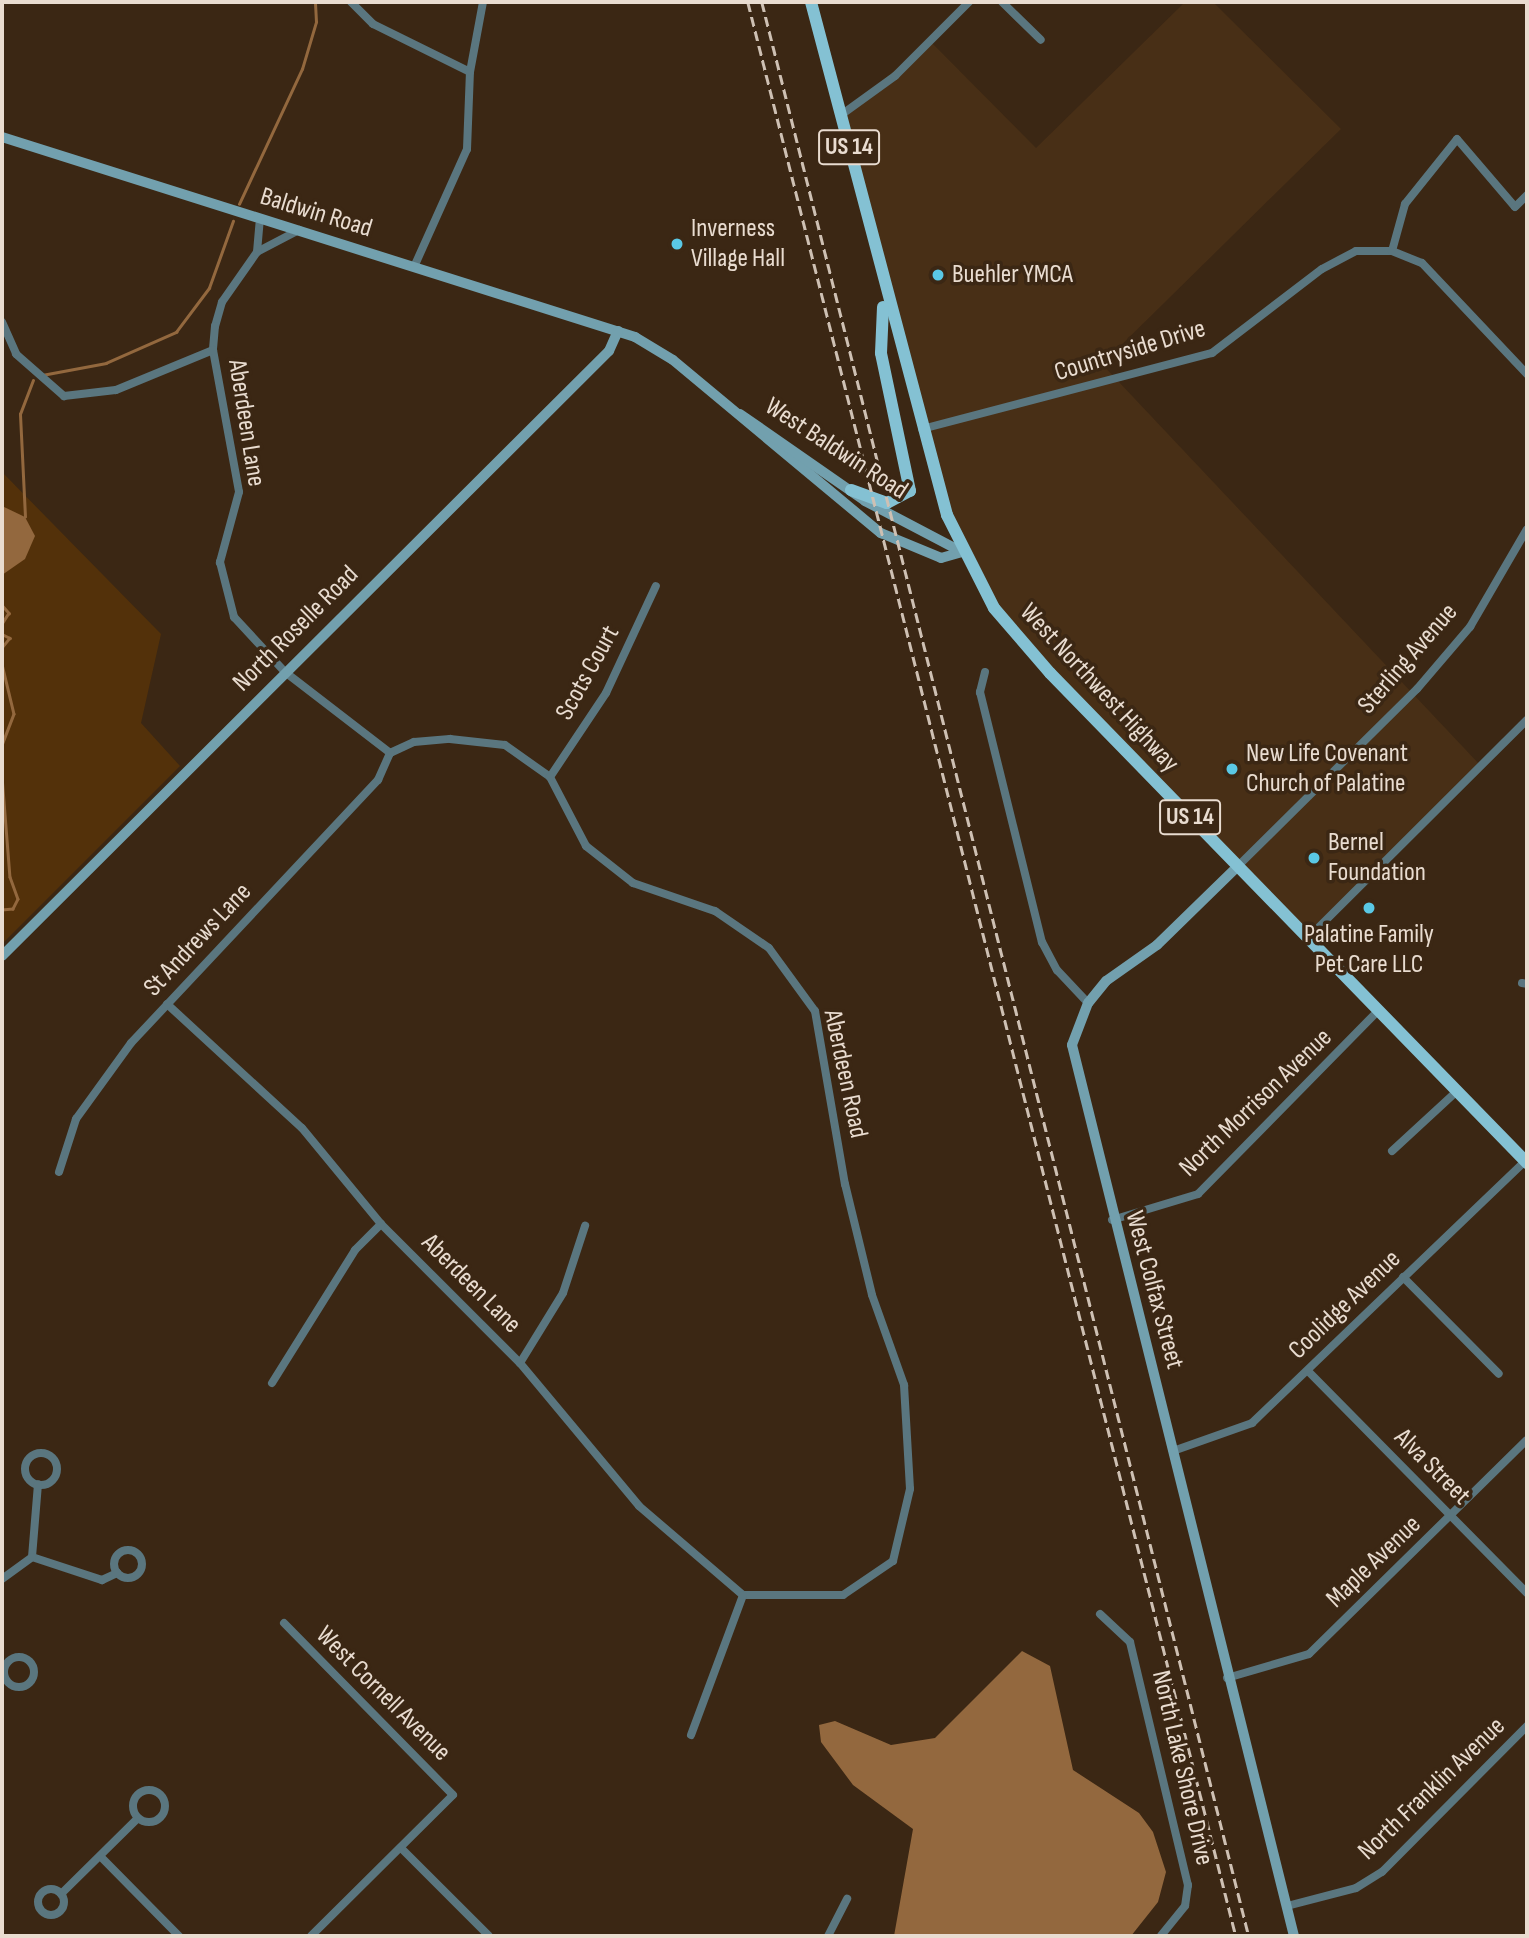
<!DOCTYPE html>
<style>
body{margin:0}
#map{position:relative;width:1529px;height:1938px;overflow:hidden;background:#3b2714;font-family:"Sofia Sans Condensed",sans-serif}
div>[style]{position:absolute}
.built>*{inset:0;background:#482f16}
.green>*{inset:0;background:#53310a}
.water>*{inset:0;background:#93683e}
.stream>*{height:2.5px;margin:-1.25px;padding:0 1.25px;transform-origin:1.25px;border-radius:1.25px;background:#93683e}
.street>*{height:8px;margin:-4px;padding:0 4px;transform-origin:4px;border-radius:4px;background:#5a767f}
.street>.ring{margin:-4px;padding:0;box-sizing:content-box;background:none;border:8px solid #5a767f;border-radius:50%}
.secondary>*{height:10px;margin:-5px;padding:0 5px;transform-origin:5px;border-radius:5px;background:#72a0ae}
.primary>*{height:12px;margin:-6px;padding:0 6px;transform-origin:6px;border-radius:6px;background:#84c1d3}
.rail>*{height:2.5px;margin-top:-1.25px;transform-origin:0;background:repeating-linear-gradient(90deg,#cec0b3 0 10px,transparent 0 15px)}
.dots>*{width:19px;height:19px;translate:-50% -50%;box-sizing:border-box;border:4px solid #3b2714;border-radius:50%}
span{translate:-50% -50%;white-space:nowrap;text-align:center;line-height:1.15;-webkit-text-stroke:7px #3b2714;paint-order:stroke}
.shield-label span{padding:2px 5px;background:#3b2714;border:2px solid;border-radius:5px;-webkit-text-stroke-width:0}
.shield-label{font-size:24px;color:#e9dcd0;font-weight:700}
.street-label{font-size:26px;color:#e9dcd0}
.poi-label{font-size:26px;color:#e9dcd0}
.left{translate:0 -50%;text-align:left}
.frame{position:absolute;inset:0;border:4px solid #e9dcd0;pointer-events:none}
</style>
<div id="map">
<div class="built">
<i style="clip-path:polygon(1185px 2px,1213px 2px,1341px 129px,1102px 364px,1481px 766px,1308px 938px,1016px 637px,962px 552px,841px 115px,930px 41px,1036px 148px)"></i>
</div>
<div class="green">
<i style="clip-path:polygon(2px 472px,161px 634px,141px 723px,180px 766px,2px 944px)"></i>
</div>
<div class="water">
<i style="clip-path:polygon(2px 506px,25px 517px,35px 536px,25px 559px,2px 575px)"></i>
<i style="clip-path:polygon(1022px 1651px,1050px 1666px,1073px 1770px,1139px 1813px,1153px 1832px,1166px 1872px,1158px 1902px,1131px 1936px,894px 1936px,913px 1829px,853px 1785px,821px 1742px,819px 1725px,835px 1721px,891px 1745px,935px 1738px)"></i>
</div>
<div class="stream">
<i style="left:239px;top:204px;width:149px;rotate:-65deg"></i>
<i style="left:302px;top:69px;width:49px;rotate:-73.4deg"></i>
<i style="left:316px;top:22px;width:20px;rotate:-93deg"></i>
<i style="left:42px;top:375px;width:65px;rotate:-10.6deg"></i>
<i style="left:106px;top:363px;width:77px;rotate:-23.9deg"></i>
<i style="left:176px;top:332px;width:55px;rotate:-53.1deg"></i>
<i style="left:209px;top:288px;width:71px;rotate:-70.3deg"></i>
<i style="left:25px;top:517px;width:103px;rotate:-92.8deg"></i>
<i style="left:20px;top:414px;width:36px;rotate:-69deg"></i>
<i style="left:2px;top:605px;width:11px;rotate:49deg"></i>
<i style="left:9px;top:613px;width:13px;rotate:122deg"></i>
<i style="left:2px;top:634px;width:9px;rotate:27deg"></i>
<i style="left:10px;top:638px;width:13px;rotate:129deg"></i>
<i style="left:2px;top:664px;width:51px;rotate:76.5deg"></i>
<i style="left:14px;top:714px;width:34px;rotate:111deg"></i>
<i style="left:2px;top:776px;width:101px;rotate:85.5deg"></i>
<i style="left:10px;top:877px;width:23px;rotate:70deg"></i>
<i style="left:18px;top:899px;width:11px;rotate:117deg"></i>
<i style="left:13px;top:909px;width:11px;rotate:175deg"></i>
</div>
<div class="street">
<i style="left:351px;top:2px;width:31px;rotate:45deg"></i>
<i style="left:373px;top:24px;width:108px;rotate:26.3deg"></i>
<i style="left:1002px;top:2px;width:54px;rotate:44.3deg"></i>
<i style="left:841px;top:115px;width:67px;rotate:-35.8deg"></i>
<i style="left:895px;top:76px;width:105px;rotate:-45deg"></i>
<i style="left:299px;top:230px;width:47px;rotate:152.4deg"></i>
<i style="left:257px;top:252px;width:61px;rotate:125deg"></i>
<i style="left:222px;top:302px;width:25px;rotate:106deg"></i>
<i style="left:215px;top:326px;width:24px;rotate:95deg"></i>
<i style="left:213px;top:350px;width:144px;rotate:79.6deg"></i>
<i style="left:239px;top:492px;width:73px;rotate:105.2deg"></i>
<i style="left:220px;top:562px;width:57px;rotate:75.7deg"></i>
<i style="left:234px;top:617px;width:75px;rotate:47.2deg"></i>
<i style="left:285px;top:672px;width:133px;rotate:37.6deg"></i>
<i style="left:390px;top:753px;width:26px;rotate:-25deg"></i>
<i style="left:414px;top:742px;width:36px;rotate:-5deg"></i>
<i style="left:450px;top:739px;width:55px;rotate:6.2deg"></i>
<i style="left:505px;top:745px;width:55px;rotate:35.4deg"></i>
<i style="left:550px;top:777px;width:78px;rotate:62.4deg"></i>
<i style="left:586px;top:846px;width:60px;rotate:38.2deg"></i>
<i style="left:633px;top:883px;width:87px;rotate:18.9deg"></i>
<i style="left:715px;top:911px;width:65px;rotate:34.4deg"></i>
<i style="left:769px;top:948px;width:78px;rotate:53.9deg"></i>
<i style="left:815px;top:1011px;width:176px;rotate:80.2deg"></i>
<i style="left:845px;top:1184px;width:114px;rotate:76.3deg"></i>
<i style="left:872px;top:1295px;width:96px;rotate:70.4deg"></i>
<i style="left:904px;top:1385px;width:104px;rotate:86.7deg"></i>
<i style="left:910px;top:1489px;width:74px;rotate:103.3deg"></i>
<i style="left:893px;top:1561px;width:60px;rotate:145.8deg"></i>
<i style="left:843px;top:1595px;width:100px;rotate:180deg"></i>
<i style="left:1392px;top:251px;width:49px;rotate:-74.5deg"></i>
<i style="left:1405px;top:204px;width:83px;rotate:-51.3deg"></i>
<i style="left:1457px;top:139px;width:89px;rotate:49.5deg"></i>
<i style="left:1515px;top:207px;width:17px;rotate:-45deg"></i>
<i style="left:257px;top:252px;width:33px;rotate:-85deg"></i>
<i style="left:414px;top:267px;width:129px;rotate:-65.8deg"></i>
<i style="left:467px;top:149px;width:77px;rotate:-87.8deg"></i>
<i style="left:470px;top:72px;width:71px;rotate:-79.5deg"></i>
<i style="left:2px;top:322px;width:35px;rotate:66deg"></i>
<i style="left:16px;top:354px;width:64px;rotate:41.2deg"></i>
<i style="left:64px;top:396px;width:52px;rotate:-6.6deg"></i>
<i style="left:116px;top:390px;width:105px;rotate:-22.4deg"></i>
<i style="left:922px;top:429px;width:300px;rotate:-14.7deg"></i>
<i style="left:1212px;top:353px;width:138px;rotate:-37.4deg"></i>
<i style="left:1322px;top:269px;width:38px;rotate:-28deg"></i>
<i style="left:1356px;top:251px;width:36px"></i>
<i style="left:1392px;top:251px;width:32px;rotate:22deg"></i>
<i style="left:1422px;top:263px;width:153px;rotate:46.6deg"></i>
<i style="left:985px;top:672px;width:21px;rotate:104deg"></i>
<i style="left:980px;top:692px;width:258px;rotate:76.1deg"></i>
<i style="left:1042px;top:942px;width:32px;rotate:62deg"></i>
<i style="left:1057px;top:970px;width:45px;rotate:46.8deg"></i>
<i style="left:550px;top:777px;width:101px;rotate:-56.3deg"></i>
<i style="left:606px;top:693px;width:118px;rotate:-65deg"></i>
<i style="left:1238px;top:866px;width:252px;rotate:-44.7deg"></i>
<i style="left:1417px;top:689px;width:82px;rotate:-49.5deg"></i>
<i style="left:1470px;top:627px;width:113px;rotate:-59.8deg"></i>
<i style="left:1308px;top:938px;width:309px;rotate:-44.9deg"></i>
<i style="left:1522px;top:983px;width:5px;rotate:11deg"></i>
<i style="left:167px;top:1004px;width:183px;rotate:42.6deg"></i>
<i style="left:302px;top:1128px;width:124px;rotate:50.5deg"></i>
<i style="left:381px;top:1224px;width:197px;rotate:45deg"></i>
<i style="left:520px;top:1363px;width:186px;rotate:50.2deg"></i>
<i style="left:639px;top:1506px;width:137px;rotate:40.6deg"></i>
<i style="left:1392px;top:1151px;width:88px;rotate:-42.7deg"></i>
<i style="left:59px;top:1172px;width:56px;rotate:-72.2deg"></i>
<i style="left:76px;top:1119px;width:94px;rotate:-54.1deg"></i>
<i style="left:131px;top:1043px;width:361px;rotate:-46.8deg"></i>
<i style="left:378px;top:780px;width:30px;rotate:-66deg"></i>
<i style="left:1112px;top:1220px;width:90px;rotate:-16.8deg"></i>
<i style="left:1198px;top:1194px;width:257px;rotate:-45.5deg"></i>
<i style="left:1403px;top:1277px;width:136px;rotate:45.3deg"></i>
<i style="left:520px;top:1363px;width:82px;rotate:-58.4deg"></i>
<i style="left:563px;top:1293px;width:71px;rotate:-71.8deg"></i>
<i style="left:1308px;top:1371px;width:312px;rotate:45.4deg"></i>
<i style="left:272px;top:1383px;width:157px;rotate:-58deg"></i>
<i style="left:355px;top:1250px;width:37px;rotate:-45deg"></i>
<i style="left:1173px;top:1451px;width:84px;rotate:-19.5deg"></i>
<i style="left:1252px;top:1423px;width:381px;rotate:-43.8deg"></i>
<i class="ring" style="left:25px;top:1453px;width:24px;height:24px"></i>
<i class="ring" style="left:114px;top:1550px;width:20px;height:20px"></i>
<i style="left:32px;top:1557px;width:74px;rotate:18.2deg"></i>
<i style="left:102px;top:1580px;width:17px;rotate:-25deg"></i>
<i style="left:32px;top:1557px;width:73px;rotate:-85.3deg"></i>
<i style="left:2px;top:1579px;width:37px;rotate:-36deg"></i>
<i style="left:1100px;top:1614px;width:41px;rotate:43deg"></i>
<i style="left:1130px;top:1642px;width:250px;rotate:76.6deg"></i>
<i style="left:1188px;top:1885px;width:21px;rotate:98deg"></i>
<i style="left:1185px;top:1906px;width:38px;rotate:129deg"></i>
<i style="left:284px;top:1623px;width:241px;rotate:45.5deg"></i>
<i style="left:453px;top:1795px;width:200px;rotate:135.2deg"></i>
<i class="ring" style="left:4px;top:1657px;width:22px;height:22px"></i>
<i style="left:1227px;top:1678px;width:85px;rotate:-16.3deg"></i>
<i style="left:1309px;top:1654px;width:305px;rotate:-44.5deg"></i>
<i style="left:691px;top:1735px;width:149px;rotate:-69.6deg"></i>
<i class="ring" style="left:133px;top:1790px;width:24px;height:24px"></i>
<i style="left:401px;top:1848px;width:124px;rotate:45deg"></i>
<i style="left:102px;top:1858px;width:110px;rotate:45.4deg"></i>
<i class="ring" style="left:38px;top:1889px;width:18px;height:18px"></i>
<i style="left:61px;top:1894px;width:108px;rotate:-44.6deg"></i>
<i style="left:1287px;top:1906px;width:71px;rotate:-14.6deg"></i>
<i style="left:1356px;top:1888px;width:31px;rotate:-32deg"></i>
<i style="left:1382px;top:1872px;width:206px;rotate:-45.2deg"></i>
<i style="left:828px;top:1936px;width:42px;rotate:-62.8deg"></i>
</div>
<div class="secondary">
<i style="left:2px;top:137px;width:664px;rotate:17.53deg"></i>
<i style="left:635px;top:337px;width:44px;rotate:31.2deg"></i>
<i style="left:673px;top:360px;width:271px;rotate:39.8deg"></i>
<i style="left:881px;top:533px;width:65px;rotate:22.6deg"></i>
<i style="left:941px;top:558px;width:22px;rotate:-16deg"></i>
<i style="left:740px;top:414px;width:152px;rotate:34.8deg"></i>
<i style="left:865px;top:501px;width:110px;rotate:27.7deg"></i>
<i style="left:1238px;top:866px;width:113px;rotate:135.7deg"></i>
<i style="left:1157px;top:945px;width:62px;rotate:144.8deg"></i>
<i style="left:1106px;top:981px;width:28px;rotate:129deg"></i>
<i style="left:1088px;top:1003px;width:45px;rotate:110.9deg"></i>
<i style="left:1072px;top:1045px;width:918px;rotate:76.01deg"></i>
<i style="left:2px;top:956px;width:857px;rotate:-44.91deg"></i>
<i style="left:609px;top:351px;width:22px;rotate:-66deg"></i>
</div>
<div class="primary">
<i style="left:811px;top:2px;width:531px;rotate:75.15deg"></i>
<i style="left:947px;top:515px;width:104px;rotate:63.2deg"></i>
<i style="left:994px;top:608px;width:86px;rotate:49.3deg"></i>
<i style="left:1050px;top:673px;width:684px;rotate:45.77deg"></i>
<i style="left:851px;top:490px;width:38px;rotate:20deg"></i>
<i style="left:887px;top:503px;width:26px;rotate:-28deg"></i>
<i style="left:910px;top:491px;width:141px;rotate:-101.9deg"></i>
<i style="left:881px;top:353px;width:46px;rotate:-87.5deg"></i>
</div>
<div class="rail">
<i style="left:748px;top:2px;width:1995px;rotate:75.84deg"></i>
<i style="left:762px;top:2px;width:1994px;rotate:75.87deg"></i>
</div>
<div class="dots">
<i style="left:677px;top:244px;background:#5ac8e5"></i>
<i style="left:938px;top:275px;background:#5ac8e5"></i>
<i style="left:1232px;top:769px;background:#5ac8e5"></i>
<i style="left:1314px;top:858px;background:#5ac8e5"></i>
<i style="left:1369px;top:908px;background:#5ac8e5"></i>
</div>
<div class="shield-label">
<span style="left:849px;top:147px">US 14</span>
<span style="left:1190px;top:817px">US 14</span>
</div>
<div class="street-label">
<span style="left:316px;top:213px;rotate:17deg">Baldwin Road</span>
<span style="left:1130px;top:351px;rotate:-17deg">Countryside Drive</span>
<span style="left:246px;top:423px;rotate:81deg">Aberdeen Lane</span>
<span style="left:836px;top:449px;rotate:33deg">West Baldwin Road</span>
<span style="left:296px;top:629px;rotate:-45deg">North Roselle Road</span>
<span style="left:1408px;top:659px;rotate:-49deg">Sterling Avenue</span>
<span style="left:588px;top:673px;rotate:-61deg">Scots Court</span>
<span style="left:1099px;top:688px;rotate:47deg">West Northwest Highway</span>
<span style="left:198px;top:940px;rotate:-47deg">St Andrews Lane</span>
<span style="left:845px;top:1074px;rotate:78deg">Aberdeen Road</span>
<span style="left:1256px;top:1103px;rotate:-44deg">North Morrison Avenue</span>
<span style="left:471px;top:1284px;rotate:45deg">Aberdeen Lane</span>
<span style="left:1154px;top:1290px;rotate:75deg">West Colfax Street</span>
<span style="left:1345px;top:1305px;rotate:-44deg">Coolidge Avenue</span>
<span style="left:1432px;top:1467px;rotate:45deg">Alva Street</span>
<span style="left:1374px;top:1562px;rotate:-44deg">Maple Avenue</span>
<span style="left:383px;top:1694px;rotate:45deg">West Cornell Avenue</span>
<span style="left:1182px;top:1768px;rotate:77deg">North Lake Shore Drive</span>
<span style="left:1432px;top:1789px;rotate:-44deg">North Franklin Avenue</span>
</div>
<div class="poi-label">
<span class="left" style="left:691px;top:244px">Inverness<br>Village Hall</span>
<span class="left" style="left:952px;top:275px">Buehler YMCA</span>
<span class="left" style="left:1246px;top:769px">New Life Covenant<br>Church of Palatine</span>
<span class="left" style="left:1328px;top:858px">Bernel<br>Foundation</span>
<span style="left:1369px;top:950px">Palatine Family<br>Pet Care LLC</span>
</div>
<div class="frame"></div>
</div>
